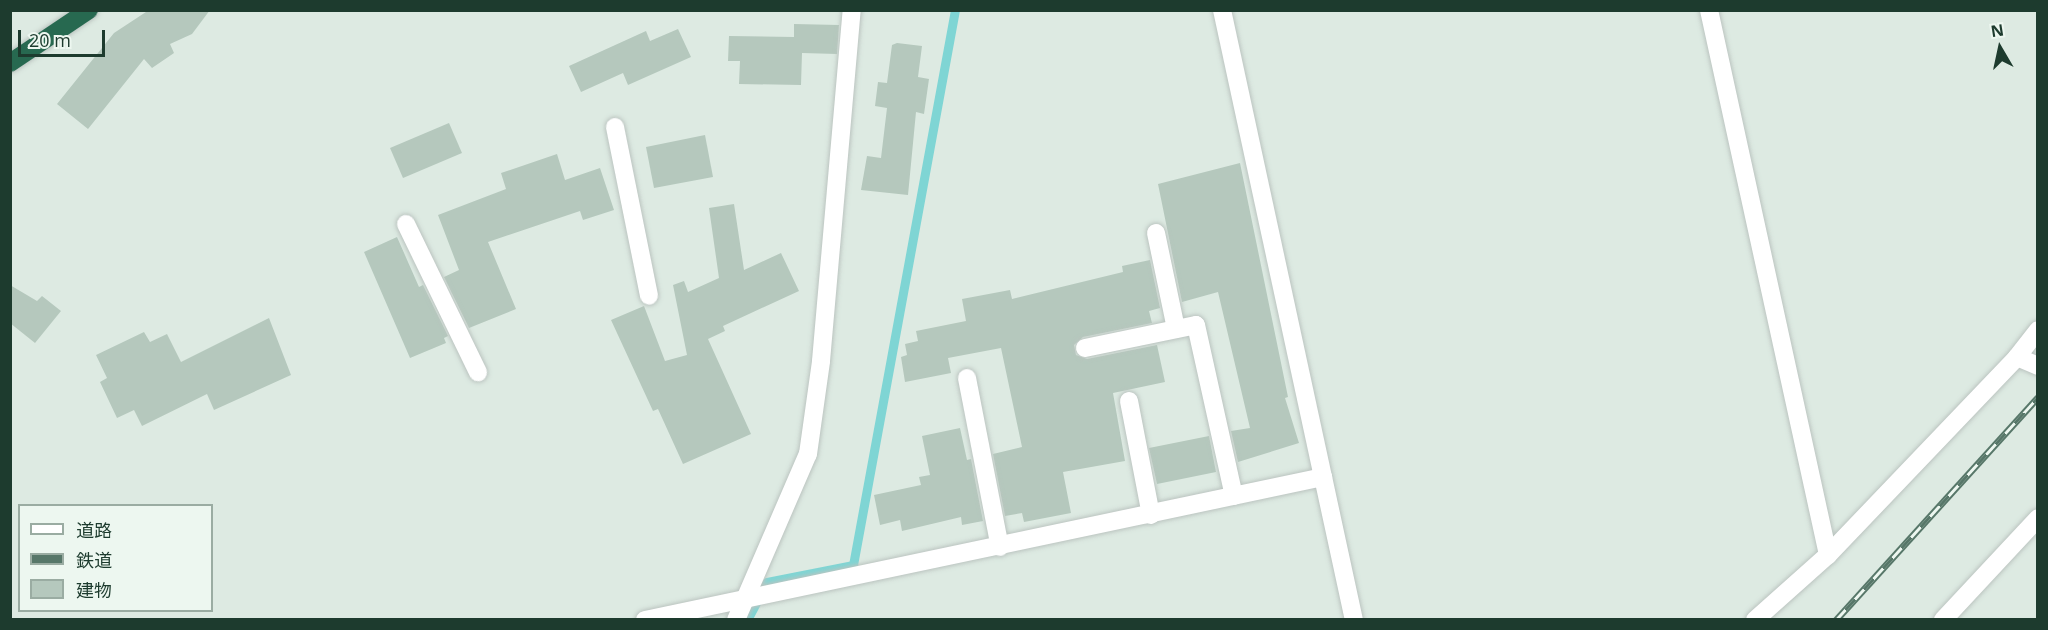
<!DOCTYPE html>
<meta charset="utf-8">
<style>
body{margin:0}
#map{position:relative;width:2048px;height:630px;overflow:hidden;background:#ddeae2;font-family:"Open Sans","Noto Sans JP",sans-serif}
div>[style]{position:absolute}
.stream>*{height:9px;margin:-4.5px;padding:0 4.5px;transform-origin:4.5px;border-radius:4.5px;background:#7fd5d4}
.building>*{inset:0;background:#b5c8bd}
.roads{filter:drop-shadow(0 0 2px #bbc4c0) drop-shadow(0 0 2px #bbc4c0)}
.street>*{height:18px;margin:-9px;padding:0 9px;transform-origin:9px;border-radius:9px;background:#fff}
.highway>*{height:18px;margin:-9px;padding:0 9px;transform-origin:9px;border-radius:9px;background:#276950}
.rail>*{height:7px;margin-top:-3.5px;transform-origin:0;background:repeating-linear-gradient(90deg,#edf7f0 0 14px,#577769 0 28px);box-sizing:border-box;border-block:2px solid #577769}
span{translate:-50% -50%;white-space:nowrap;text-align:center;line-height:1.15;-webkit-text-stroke:5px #edf7f0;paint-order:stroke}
.frame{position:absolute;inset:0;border:12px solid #1d3b2e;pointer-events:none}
.legend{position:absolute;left:18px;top:504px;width:195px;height:108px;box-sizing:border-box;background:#edf7f0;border:2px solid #9aaca2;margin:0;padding:8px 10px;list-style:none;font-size:18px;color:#1d3b2e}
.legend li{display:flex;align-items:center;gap:12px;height:30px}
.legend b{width:30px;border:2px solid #9aaca2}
.north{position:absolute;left:1970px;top:18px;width:60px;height:60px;-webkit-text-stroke:4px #edf7f0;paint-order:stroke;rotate:351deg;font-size:16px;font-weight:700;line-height:24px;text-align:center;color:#1d3b2e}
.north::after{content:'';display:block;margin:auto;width:21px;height:27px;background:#1d3b2e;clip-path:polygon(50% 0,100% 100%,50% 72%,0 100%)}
.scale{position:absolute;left:18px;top:30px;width:87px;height:27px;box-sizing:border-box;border:3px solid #1d3b2e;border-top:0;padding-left:8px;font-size:18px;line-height:21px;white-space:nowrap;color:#1d3b2e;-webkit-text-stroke:4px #edf7f0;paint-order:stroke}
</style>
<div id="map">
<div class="stream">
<i style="left:747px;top:620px;width:43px;rotate:-62.2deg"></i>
<i style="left:767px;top:582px;width:88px;rotate:-11.2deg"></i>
<i style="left:853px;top:565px;width:564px;rotate:-79.59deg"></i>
</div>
<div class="building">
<i style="clip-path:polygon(149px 10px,210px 10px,192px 34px,170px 44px,174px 53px,152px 68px,144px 59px,88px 129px,57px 104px,114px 33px)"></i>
<i style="clip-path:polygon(794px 24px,839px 25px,837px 54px,802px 53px,801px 85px,739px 84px,740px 61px,728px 61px,729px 36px,794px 37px)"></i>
<i style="clip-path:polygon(678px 29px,691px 57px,628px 85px,623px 73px,581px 92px,569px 66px,646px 31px,650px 41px)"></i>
<i style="clip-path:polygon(897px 43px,922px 46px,918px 77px,929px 79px,924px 114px,916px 112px,908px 195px,861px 190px,867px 156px,881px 158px,887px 108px,875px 106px,878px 82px,887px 83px,892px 45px)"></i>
<i style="clip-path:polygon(449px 123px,462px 153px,403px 178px,390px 148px)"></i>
<i style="clip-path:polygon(705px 135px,713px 177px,654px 188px,646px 147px)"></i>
<i style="clip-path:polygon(557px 154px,565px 180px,600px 168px,614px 210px,583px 220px,580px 211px,488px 242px,516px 309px,469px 328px,444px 277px,459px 270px,438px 215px,506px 189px,501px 173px)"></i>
<i style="clip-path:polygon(1240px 163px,1288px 397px,1285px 398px,1299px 443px,1238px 462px,1231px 431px,1250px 428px,1218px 292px,1182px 302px,1158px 184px)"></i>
<i style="clip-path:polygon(734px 204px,744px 270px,781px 253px,799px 291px,723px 326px,725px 331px,708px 339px,751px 434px,683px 464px,658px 409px,653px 411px,611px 320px,644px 306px,665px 361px,687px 355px,673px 285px,684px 281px,688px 292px,719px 278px,709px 208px)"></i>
<i style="clip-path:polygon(397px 237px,419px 287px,423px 285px,448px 336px,444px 338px,446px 343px,410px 358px,364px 252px)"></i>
<i style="clip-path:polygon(1150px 260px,1160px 308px,1149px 311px,1152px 323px,1083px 337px,1074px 345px,1076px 355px,1087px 359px,1157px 345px,1165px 382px,1113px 393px,1125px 461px,1063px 472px,1071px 513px,1024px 522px,1022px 513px,1005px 516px,993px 454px,1022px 447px,1001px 348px,948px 358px,951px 373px,905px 382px,901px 357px,907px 355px,905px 344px,918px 341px,916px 331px,966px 321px,962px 299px,1010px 290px,1012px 299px,1123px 272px,1122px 266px)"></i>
<i style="clip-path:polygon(10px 285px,37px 301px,42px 296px,61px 311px,35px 343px,10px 323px)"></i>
<i style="clip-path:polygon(269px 318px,291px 375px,214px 410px,207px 394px,142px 426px,134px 410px,117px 418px,100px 382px,107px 378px,96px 355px,144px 332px,150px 342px,167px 334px,181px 362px)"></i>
<i style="clip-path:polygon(960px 428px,967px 460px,971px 459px,983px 521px,962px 525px,961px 517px,902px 531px,900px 520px,880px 525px,874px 495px,921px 485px,919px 477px,930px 475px,922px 436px)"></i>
<i style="clip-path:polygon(1209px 436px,1216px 472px,1157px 484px,1149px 448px)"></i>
</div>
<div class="roads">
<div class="street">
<i style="left:1222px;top:10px;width:478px;rotate:77.8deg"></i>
<i style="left:1709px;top:10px;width:558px;rotate:77.68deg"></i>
<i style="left:615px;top:127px;width:172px;rotate:78.6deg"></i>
<i style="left:406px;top:224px;width:165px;rotate:64.1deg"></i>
<i style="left:1156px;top:233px;width:98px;rotate:78.2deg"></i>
<i style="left:1085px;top:348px;width:113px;rotate:-11.7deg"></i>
<i style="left:1196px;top:325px;width:175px;rotate:77.5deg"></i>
<i style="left:2017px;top:357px;width:23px;rotate:23deg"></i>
<i style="left:967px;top:378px;width:172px;rotate:79deg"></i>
<i style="left:1129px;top:401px;width:116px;rotate:79.1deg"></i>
<i style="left:645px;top:620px;width:693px;rotate:-11.91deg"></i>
<i style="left:1323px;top:477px;width:146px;rotate:77.8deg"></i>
<i style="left:736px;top:620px;width:181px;rotate:-66.6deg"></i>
<i style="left:808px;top:454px;width:94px;rotate:-82deg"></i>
<i style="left:821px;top:361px;width:352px;rotate:-85deg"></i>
<i style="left:1755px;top:620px;width:98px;rotate:-41.7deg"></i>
<i style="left:1828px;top:555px;width:274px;rotate:-46.3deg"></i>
<i style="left:2017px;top:357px;width:34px;rotate:-52deg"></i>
<i style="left:1943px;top:620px;width:139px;rotate:-47deg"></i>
</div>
<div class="highway">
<i style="left:10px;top:63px;width:95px;rotate:-33.9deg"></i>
</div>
</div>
<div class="rail">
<i style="left:1836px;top:620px;width:301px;rotate:-47.8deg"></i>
</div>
<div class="frame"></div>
<ul class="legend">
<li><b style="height:8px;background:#fff"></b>道路</li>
<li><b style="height:8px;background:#577769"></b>鉄道</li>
<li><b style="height:16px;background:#b5c8bd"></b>建物</li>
</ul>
<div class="north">N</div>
<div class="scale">20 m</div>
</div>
